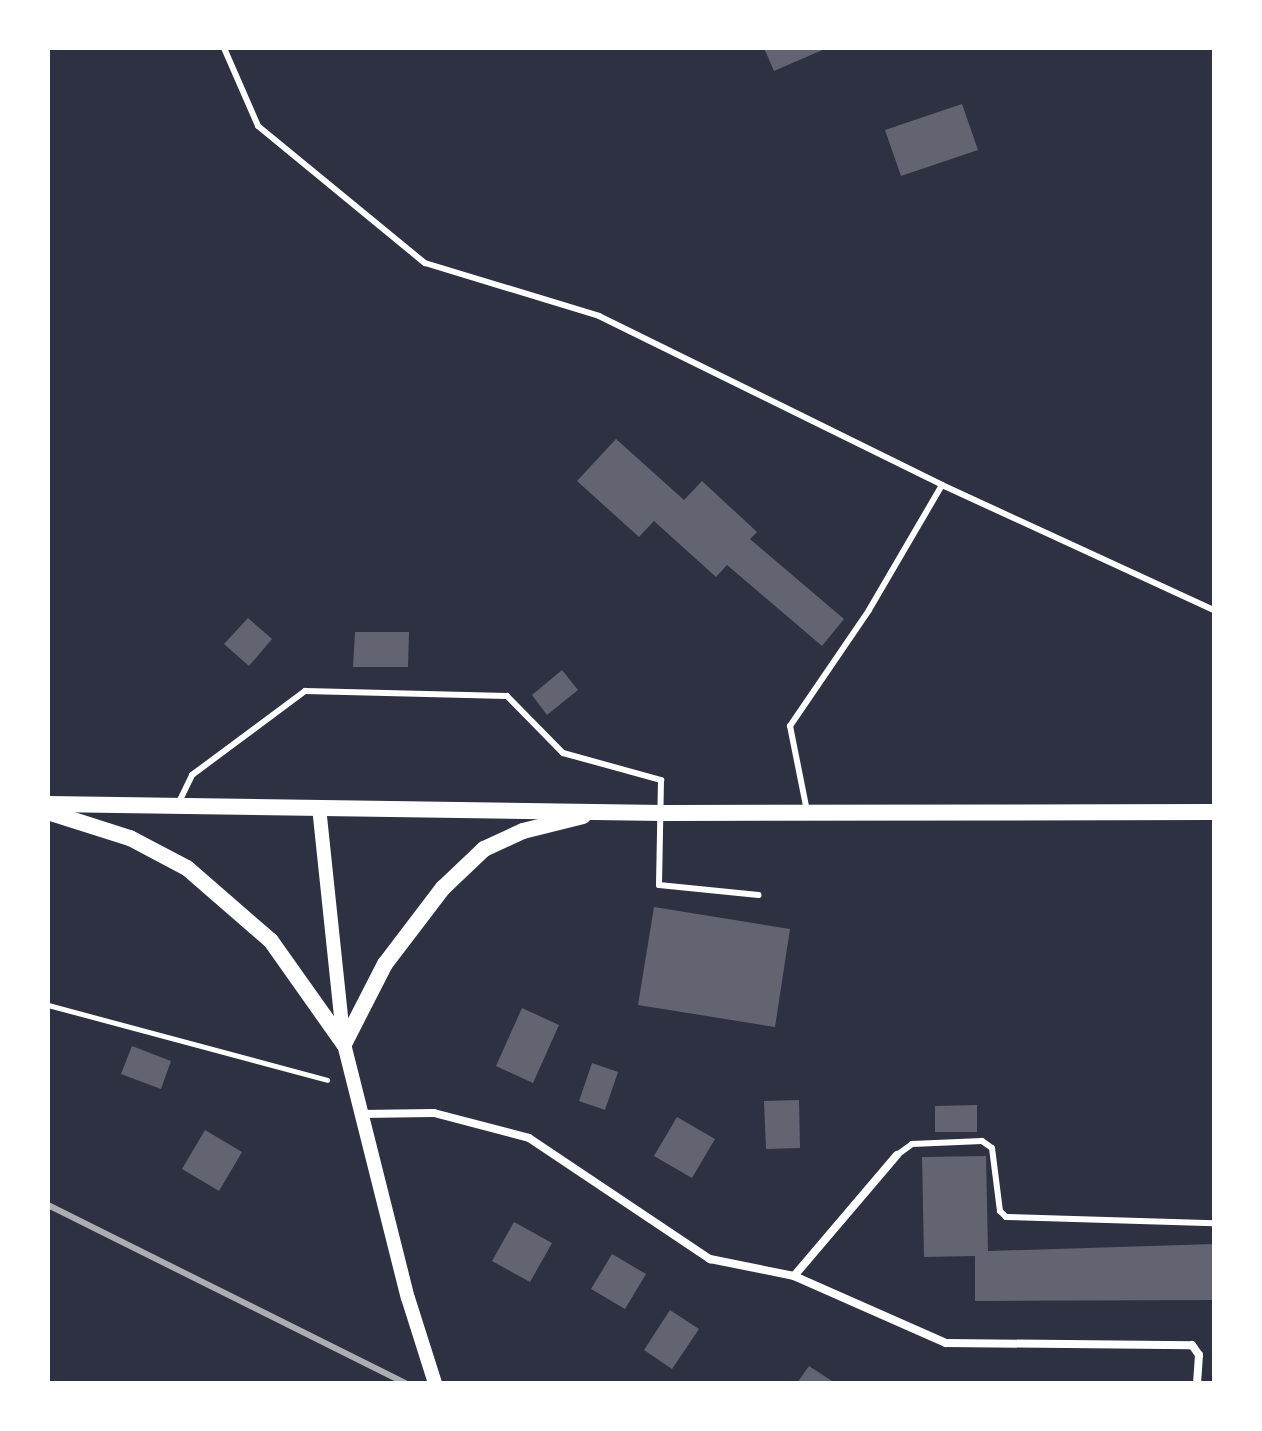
<!DOCTYPE html>
<style>
body{margin:0}
#map{position:relative;width:1262px;height:1431px;overflow:hidden;background:#2d3142;font-family:Inter,sans-serif}
div>[style]{position:absolute}
.building>*{inset:0;background:#626471}
.path>*{height:5px;margin:-2.5px;padding:0 2.5px;transform-origin:2.5px;border-radius:2.5px;background:#fff}
.service>*{height:6px;margin:-3px;padding:0 3px;transform-origin:3px;border-radius:3px;background:#fff}
.minor>*{height:8px;margin:-4px;padding:0 4px;transform-origin:4px;border-radius:4px;background:#fff}
.tertiary>*{height:14px;margin:-7px;padding:0 7px;transform-origin:7px;border-radius:7px;background:#fff}
.secondary>*{height:16px;margin:-8px;padding:0 8px;transform-origin:8px;border-radius:8px;background:#fff}
.rail>*{height:6px;margin:-3px;padding:0 3px;transform-origin:3px;border-radius:3px;background:#abadb3}
span{translate:-50% -50%;white-space:nowrap;text-align:center;line-height:1.15;-webkit-text-stroke:8px #fff;paint-order:stroke}
.frame{position:absolute;inset:0;border:50px solid #fff;pointer-events:none}
</style>
<div id="map">
<div class="building">
<i style="clip-path:polygon(764px 48px,827px 48px,774px 71px)"></i>
<i style="clip-path:polygon(962px 104px,978px 150px,901px 176px,885px 130px)"></i>
<i style="clip-path:polygon(616px 439px,684px 500px,702px 481px,757px 532px,750px 539px,844px 619px,822px 646px,727px 565px,716px 577px,654px 521px,639px 537px,577px 481px)"></i>
<i style="clip-path:polygon(248px 618px,272px 639px,249px 666px,224px 644px)"></i>
<i style="clip-path:polygon(355px 632px,409px 632px,408px 667px,353px 667px)"></i>
<i style="clip-path:polygon(562px 670px,578px 690px,547px 715px,532px 695px)"></i>
<i style="clip-path:polygon(654px 907px,790px 929px,775px 1027px,638px 1005px)"></i>
<i style="clip-path:polygon(522px 1008px,559px 1025px,533px 1083px,496px 1066px)"></i>
<i style="clip-path:polygon(132px 1046px,171px 1061px,161px 1089px,121px 1074px)"></i>
<i style="clip-path:polygon(592px 1063px,618px 1072px,605px 1110px,579px 1101px)"></i>
<i style="clip-path:polygon(799px 1100px,800px 1148px,766px 1149px,764px 1101px)"></i>
<i style="clip-path:polygon(977px 1105px,977px 1132px,935px 1132px,935px 1106px)"></i>
<i style="clip-path:polygon(677px 1117px,715px 1139px,692px 1178px,654px 1156px)"></i>
<i style="clip-path:polygon(205px 1130px,242px 1152px,219px 1191px,182px 1169px)"></i>
<i style="clip-path:polygon(986px 1156px,988px 1251px,1214px 1244px,1214px 1300px,975px 1301px,975px 1256px,924px 1257px,922px 1157px)"></i>
<i style="clip-path:polygon(514px 1222px,552px 1243px,530px 1282px,492px 1261px)"></i>
<i style="clip-path:polygon(612px 1254px,646px 1274px,625px 1309px,591px 1289px)"></i>
<i style="clip-path:polygon(670px 1310px,699px 1329px,672px 1369px,644px 1350px)"></i>
<i style="clip-path:polygon(809px 1366px,835px 1383px,797px 1383px)"></i>
</div>
<div class="path">
<i style="left:48px;top:1005px;width:289px;rotate:15deg"></i>
</div>
<div class="service">
<i style="left:224px;top:48px;width:85px;rotate:66.4deg"></i>
<i style="left:258px;top:126px;width:216px;rotate:39.4deg"></i>
<i style="left:425px;top:263px;width:182px;rotate:16.9deg"></i>
<i style="left:599px;top:316px;width:382px;rotate:26.2deg"></i>
<i style="left:942px;top:485px;width:299px;rotate:24.7deg"></i>
<i style="left:179px;top:802px;width:30px;rotate:-64deg"></i>
<i style="left:192px;top:775px;width:141px;rotate:-36.6deg"></i>
<i style="left:305px;top:691px;width:202px;rotate:1.4deg"></i>
<i style="left:507px;top:696px;width:80px;rotate:45.5deg"></i>
<i style="left:563px;top:753px;width:102px;rotate:15.4deg"></i>
<i style="left:661px;top:780px;width:105px;rotate:91.1deg"></i>
<i style="left:659px;top:885px;width:100px;rotate:5.8deg"></i>
<i style="left:807px;top:811px;width:87px;rotate:-101.3deg"></i>
<i style="left:790px;top:726px;width:140px;rotate:-55.7deg"></i>
<i style="left:869px;top:610px;width:145px;rotate:-59.7deg"></i>
<i style="left:897px;top:1155px;width:19px;rotate:-36deg"></i>
<i style="left:912px;top:1144px;width:70px;rotate:-2.5deg"></i>
<i style="left:982px;top:1141px;width:12px;rotate:35deg"></i>
<i style="left:992px;top:1148px;width:64px;rotate:82.8deg"></i>
<i style="left:1000px;top:1211px;width:8px;rotate:45deg"></i>
<i style="left:1006px;top:1217px;width:208px;rotate:1.7deg"></i>
</div>
<div class="minor">
<i style="left:360px;top:1114px;width:74px;rotate:-0.8deg"></i>
<i style="left:434px;top:1113px;width:98px;rotate:14.7deg"></i>
<i style="left:529px;top:1138px;width:218px;rotate:33.8deg"></i>
<i style="left:710px;top:1259px;width:86px;rotate:11.4deg"></i>
<i style="left:794px;top:1276px;width:159px;rotate:-49.6deg"></i>
<i style="left:794px;top:1276px;width:166px;rotate:23.8deg"></i>
<i style="left:946px;top:1343px;width:246px;rotate:0.5deg"></i>
<i style="left:1192px;top:1345px;width:12px;rotate:55deg"></i>
<i style="left:1199px;top:1355px;width:28px;rotate:94deg"></i>
</div>
<div class="tertiary">
<i style="left:319px;top:807px;width:238px;rotate:84deg"></i>
<i style="left:344px;top:1044px;width:262px;rotate:75.9deg"></i>
<i style="left:408px;top:1298px;width:89px;rotate:72.4deg"></i>
</div>
<div class="secondary">
<i style="left:48px;top:804px;width:615px;rotate:0.84deg"></i>
<i style="left:663px;top:813px;width:551px;rotate:-0.1deg"></i>
<i style="left:48px;top:812px;width:86px;rotate:17.6deg"></i>
<i style="left:130px;top:838px;width:64px;rotate:27.8deg"></i>
<i style="left:187px;top:868px;width:111px;rotate:41deg"></i>
<i style="left:271px;top:941px;width:126px;rotate:54.7deg"></i>
<i style="left:344px;top:1044px;width:90px;rotate:-62.9deg"></i>
<i style="left:385px;top:964px;width:96px;rotate:-52.7deg"></i>
<i style="left:443px;top:888px;width:57px;rotate:-43.6deg"></i>
<i style="left:484px;top:849px;width:43px;rotate:-24.8deg"></i>
<i style="left:523px;top:831px;width:62px;rotate:-14deg"></i>
</div>
<div class="rail">
<i style="left:48px;top:1205px;width:399px;rotate:26.5deg"></i>
</div>
<div class="frame"></div>
</div>
